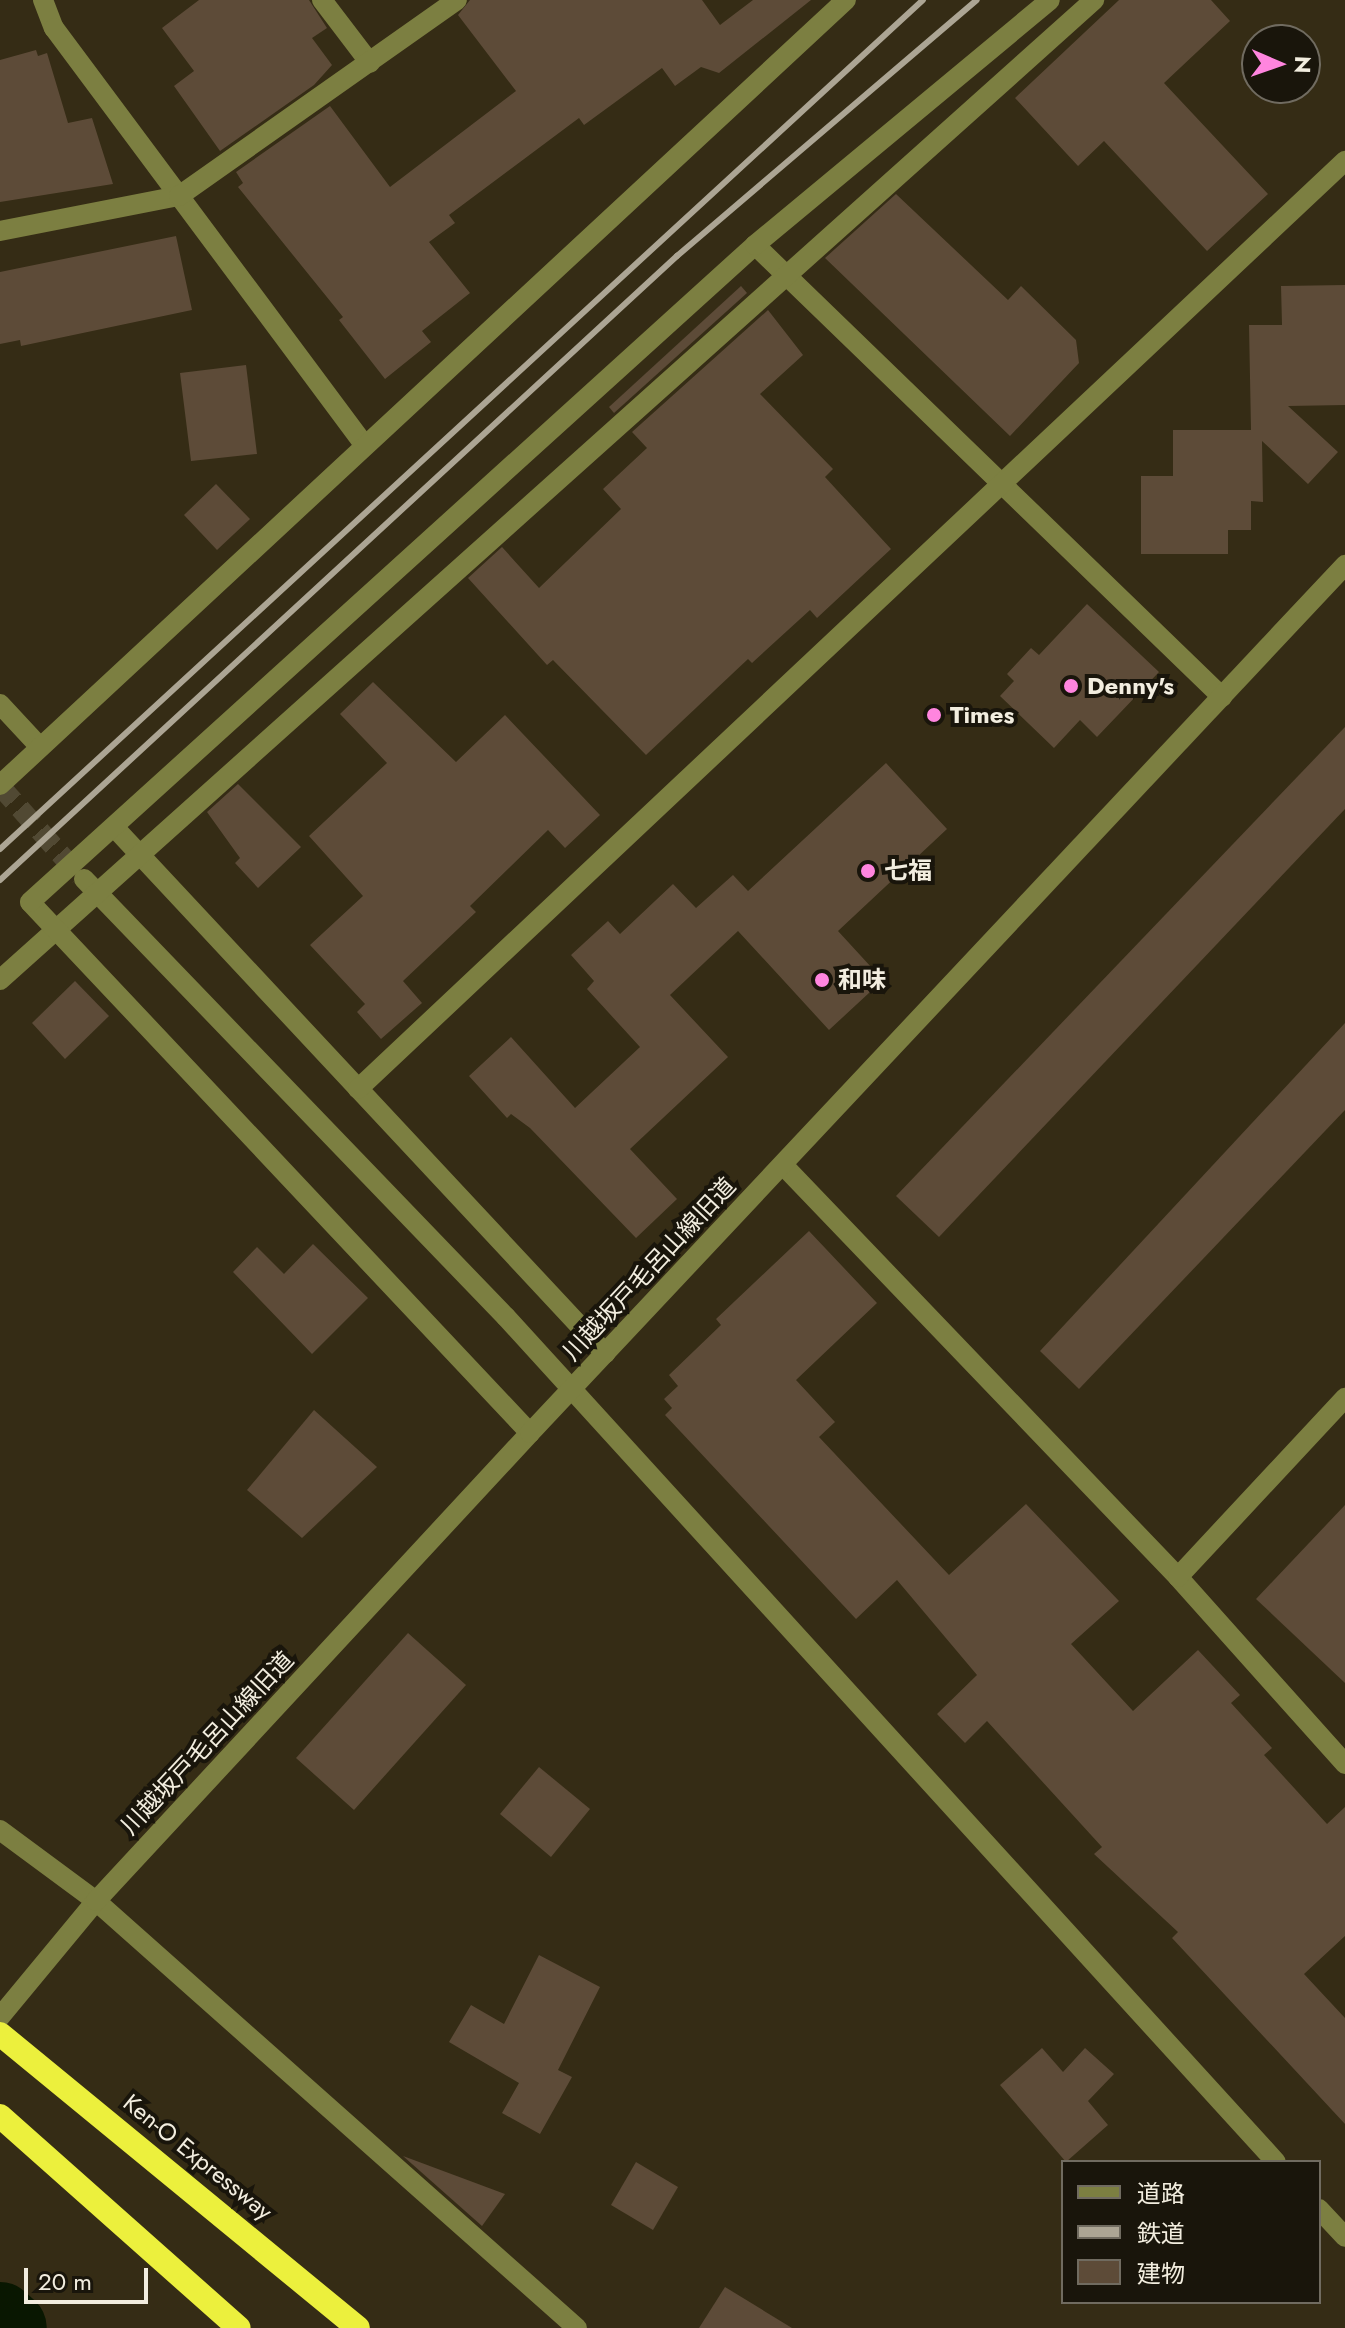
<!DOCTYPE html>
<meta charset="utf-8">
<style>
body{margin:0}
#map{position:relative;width:1345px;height:2328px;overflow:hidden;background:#352c15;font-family:Jost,"Noto Sans JP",sans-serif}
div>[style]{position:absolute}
.river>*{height:74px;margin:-37px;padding:0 37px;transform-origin:37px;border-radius:37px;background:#091701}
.building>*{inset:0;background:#5d4b38}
.minor-tunnel>*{height:20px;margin-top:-10px;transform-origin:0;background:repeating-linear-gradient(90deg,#514933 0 20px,transparent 0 30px)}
.minor>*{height:20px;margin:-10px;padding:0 10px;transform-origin:10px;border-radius:10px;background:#7c7f41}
.highway>*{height:24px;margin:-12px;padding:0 12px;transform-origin:12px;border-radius:12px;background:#ecf03d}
.rail>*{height:6px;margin:-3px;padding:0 3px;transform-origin:3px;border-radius:3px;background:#aca594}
.dots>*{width:22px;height:22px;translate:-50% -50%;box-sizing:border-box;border:4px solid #19150b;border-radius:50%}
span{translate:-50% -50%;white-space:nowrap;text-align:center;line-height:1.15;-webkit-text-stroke:8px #19150b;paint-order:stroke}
.poi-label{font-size:24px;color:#f2eddf;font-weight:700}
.left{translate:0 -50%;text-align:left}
.street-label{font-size:24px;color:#f2eddf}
.legend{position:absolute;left:1061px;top:2160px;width:260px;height:144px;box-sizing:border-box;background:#19150b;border:2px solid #706b60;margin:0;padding:10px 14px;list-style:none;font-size:24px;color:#f2eddf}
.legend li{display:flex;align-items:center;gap:16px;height:40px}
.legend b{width:40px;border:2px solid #706b60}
.north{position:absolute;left:1241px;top:24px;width:80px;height:80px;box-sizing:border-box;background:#19150b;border:2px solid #706b60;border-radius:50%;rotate:92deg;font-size:22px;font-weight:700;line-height:32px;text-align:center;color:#f2eddf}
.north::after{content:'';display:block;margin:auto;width:28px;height:36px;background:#ff85df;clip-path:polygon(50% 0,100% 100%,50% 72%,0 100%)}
.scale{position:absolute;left:24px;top:2268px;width:124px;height:36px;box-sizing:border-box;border:4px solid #f2eddf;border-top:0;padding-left:10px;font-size:24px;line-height:28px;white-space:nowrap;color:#f2eddf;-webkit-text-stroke:6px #19150b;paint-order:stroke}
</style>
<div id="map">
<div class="river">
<i style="left:0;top:2319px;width:13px;rotate:42deg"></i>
</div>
<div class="building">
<i style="clip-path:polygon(199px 0,309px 0,327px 28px,312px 38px,332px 65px,314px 85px,220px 151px,174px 86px,194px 71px,162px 28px)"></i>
<i style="clip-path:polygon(470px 0,702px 0,720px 25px,753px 0,811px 0,719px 73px,701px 67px,675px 86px,662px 68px,584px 125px,579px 118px,449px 215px,455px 223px,429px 242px,470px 293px,422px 331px,431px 342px,385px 379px,339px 320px,343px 317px,238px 187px,243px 183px,236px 172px,330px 106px,390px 187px,516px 91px,458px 15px)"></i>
<i style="clip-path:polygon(1119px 0,1211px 0,1230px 21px,1164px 83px,1268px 194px,1207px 251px,1104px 141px,1078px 166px,1015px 98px)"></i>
<i style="clip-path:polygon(36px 50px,38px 56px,47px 53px,68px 123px,92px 118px,113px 184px,0 202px,0 60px)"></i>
<i style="clip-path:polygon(896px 194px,1008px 300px,1021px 286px,1076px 340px,1079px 363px,1010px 436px,825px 258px)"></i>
<i style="clip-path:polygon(176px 236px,192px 310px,21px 346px,20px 340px,0 344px,0 272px)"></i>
<i style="clip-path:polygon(1345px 285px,1345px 405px,1288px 406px,1338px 452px,1308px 484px,1262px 441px,1263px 502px,1251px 501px,1251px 530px,1228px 530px,1228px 554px,1141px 554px,1141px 476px,1173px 476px,1173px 430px,1251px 430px,1249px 325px,1282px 325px,1281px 286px)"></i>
<i style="clip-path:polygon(741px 286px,747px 293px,614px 413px,609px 407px)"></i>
<i style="clip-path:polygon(768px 310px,803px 355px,760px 394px,833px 469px,825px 477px,891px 549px,817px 618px,810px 610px,752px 663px,748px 659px,646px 755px,553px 660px,547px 665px,468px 578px,502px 547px,539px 588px,621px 509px,603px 489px,647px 448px,632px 432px)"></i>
<i style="clip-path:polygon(246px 365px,257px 454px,191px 461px,180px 373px)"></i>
<i style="clip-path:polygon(216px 484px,250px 519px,217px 550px,184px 515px)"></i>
<i style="clip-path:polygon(1087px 604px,1159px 672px,1097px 737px,1080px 720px,1054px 748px,1000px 696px,1014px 681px,1007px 674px,1031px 648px,1039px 655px)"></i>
<i style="clip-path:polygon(373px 682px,456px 762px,505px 715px,600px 815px,565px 848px,548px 830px,470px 906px,476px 912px,403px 981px,422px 1003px,381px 1039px,357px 1012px,365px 1004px,310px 945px,363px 896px,309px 836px,387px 763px,340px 714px)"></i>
<i style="clip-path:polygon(1345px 727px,1345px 809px,939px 1237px,896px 1196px)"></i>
<i style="clip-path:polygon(886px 763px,947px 829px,838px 931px,883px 980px,829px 1030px,738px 931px,670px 995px,728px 1057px,630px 1149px,677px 1199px,636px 1238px,530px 1128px,511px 1114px,507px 1118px,469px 1076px,511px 1037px,575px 1108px,640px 1047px,587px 989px,594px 981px,571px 955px,608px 921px,620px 934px,673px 884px,696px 908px,733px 875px,748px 891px)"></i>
<i style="clip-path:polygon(238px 784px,301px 847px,258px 888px,235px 863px,240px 858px,207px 812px)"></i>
<i style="clip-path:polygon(75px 981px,109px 1016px,65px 1059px,32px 1023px)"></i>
<i style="clip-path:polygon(1345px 1023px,1345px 1110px,1079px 1389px,1040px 1351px)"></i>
<i style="clip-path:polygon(809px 1231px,877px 1303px,796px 1380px,835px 1422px,819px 1437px,949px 1575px,1026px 1504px,1119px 1601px,1071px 1644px,1133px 1711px,1198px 1650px,1240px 1695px,1231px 1703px,1272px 1748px,1264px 1755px,1327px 1824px,1345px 1807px,1345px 1936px,1304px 1974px,1345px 2018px,1345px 2124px,1172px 1938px,1178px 1932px,1094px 1854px,1102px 1847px,987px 1721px,965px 1743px,937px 1714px,977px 1675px,897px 1580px,856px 1619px,665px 1415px,672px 1408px,664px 1399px,678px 1386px,669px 1375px,721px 1325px,716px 1319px)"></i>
<i style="clip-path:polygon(313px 1244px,368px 1298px,312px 1354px,233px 1272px,257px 1247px,284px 1274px)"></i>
<i style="clip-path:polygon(314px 1410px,377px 1467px,302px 1538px,247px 1490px)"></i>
<i style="clip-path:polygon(1345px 1505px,1345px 1683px,1256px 1599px)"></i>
<i style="clip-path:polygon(408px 1633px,466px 1685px,354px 1810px,296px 1758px)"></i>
<i style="clip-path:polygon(539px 1767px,590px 1809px,551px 1857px,500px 1814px)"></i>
<i style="clip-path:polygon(539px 1955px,600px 1987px,558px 2070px,572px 2077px,540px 2134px,502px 2113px,519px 2083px,449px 2042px,471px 2005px,504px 2024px)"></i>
<i style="clip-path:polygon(1042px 2048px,1063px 2072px,1085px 2048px,1114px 2074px,1088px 2101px,1108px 2125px,1066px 2162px,1000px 2085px)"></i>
<i style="clip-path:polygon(403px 2156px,505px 2194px,482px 2226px)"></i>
<i style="clip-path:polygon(636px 2162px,678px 2187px,653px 2230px,611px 2205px)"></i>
<i style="clip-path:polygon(725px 2287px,792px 2328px,699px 2328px)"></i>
</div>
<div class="minor-tunnel">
<i style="left:0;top:786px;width:120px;rotate:48.4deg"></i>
</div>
<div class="minor">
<i style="left:43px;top:0;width:30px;rotate:69deg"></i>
<i style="left:54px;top:28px;width:517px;rotate:53.33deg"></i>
<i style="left:322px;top:0;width:79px;rotate:52.7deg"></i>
<i style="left:0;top:231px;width:182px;rotate:-11.1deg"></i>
<i style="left:179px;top:196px;width:340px;rotate:-35.2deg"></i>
<i style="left:755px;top:245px;width:650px;rotate:44.06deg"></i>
<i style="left:0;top:704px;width:59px;rotate:47.1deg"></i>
<i style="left:0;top:785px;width:1154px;rotate:-42.86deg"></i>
<i style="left:114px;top:827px;width:720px;rotate:46.97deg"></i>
<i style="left:84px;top:879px;width:608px;rotate:46.07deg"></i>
<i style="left:506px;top:1317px;width:1143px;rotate:47.66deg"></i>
<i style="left:0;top:980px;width:1469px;rotate:-41.85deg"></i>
<i style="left:358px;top:1089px;width:1355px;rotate:-43.24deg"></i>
<i style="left:783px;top:1165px;width:571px;rotate:46.21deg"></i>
<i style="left:1178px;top:1577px;width:251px;rotate:48.2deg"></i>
<i style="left:530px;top:1433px;width:729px;rotate:-133.28deg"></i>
<i style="left:30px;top:902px;width:978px;rotate:-42.18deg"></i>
<i style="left:755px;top:245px;width:383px;rotate:-39.7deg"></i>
<i style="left:1178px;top:1577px;width:245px;rotate:-47deg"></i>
<i style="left:0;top:1830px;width:119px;rotate:36.5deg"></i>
<i style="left:96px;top:1901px;width:643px;rotate:41.6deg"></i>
<i style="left:0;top:2017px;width:151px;rotate:-50.4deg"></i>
<i style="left:96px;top:1901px;width:638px;rotate:-47.16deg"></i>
<i style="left:530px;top:1433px;width:1191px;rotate:-46.8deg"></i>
<i style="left:1319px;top:2209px;width:38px;rotate:47deg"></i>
</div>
<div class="highway">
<i style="left:0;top:2034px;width:463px;rotate:39.4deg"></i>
<i style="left:0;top:2116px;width:319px;rotate:41.6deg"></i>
</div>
<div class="rail">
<i style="left:0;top:849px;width:1254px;rotate:-42.61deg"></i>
<i style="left:0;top:880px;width:921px;rotate:-42.67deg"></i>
<i style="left:677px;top:256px;width:394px;rotate:-40.5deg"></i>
</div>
<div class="dots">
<i style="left:1071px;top:686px;background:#ff85df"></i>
<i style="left:934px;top:715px;background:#ff85df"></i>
<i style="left:868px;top:871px;background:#ff85df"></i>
<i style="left:822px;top:980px;background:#ff85df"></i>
</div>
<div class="poi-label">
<span class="left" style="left:1087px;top:686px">Denny's</span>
<span class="left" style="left:950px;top:715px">Times</span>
<span class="left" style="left:884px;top:871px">七福</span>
<span class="left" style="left:838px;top:980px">和味</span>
</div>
<div class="street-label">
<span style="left:649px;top:1269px;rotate:-47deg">川越坂戸毛呂山線旧道</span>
<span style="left:207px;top:1743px;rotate:-47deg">川越坂戸毛呂山線旧道</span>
<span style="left:198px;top:2157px;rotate:39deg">Ken-O Expressway</span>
</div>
<ul class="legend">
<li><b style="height:10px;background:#7c7f41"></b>道路</li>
<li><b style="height:10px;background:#aca594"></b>鉄道</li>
<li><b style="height:22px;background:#5d4b38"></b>建物</li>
</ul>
<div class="north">N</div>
<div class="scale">20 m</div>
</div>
